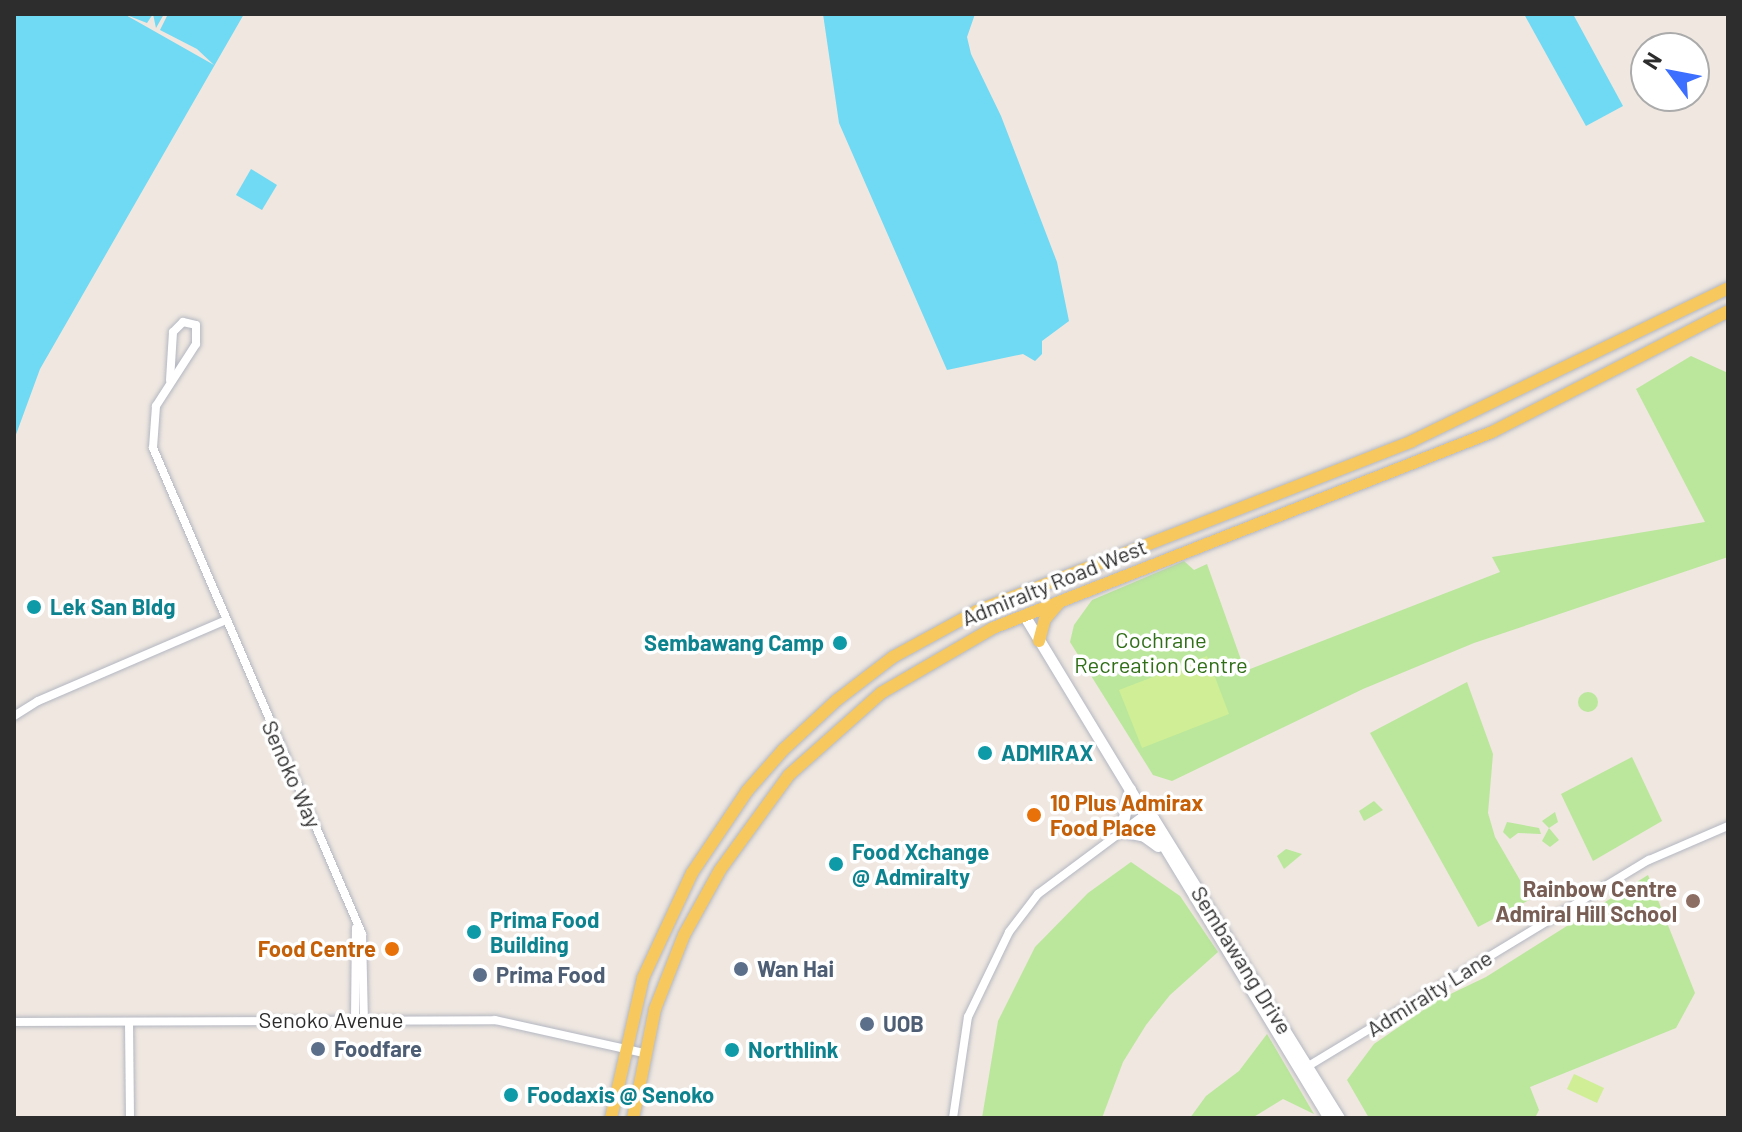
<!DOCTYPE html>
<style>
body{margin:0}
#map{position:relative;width:1742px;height:1132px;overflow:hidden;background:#efe7e0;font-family:Barlow,sans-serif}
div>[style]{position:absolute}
.green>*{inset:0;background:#bae79b}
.round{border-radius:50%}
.pitch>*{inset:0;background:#cfee96}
.water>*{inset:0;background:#70d9f3}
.pier>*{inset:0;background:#efe7e0}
.roads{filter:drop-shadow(0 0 2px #b3b7c1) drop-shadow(0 0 2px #b3b7c1)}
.street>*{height:8px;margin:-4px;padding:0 4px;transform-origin:4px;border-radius:4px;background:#fff}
.secondary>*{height:11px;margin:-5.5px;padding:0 5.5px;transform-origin:5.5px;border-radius:5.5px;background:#fff}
.primary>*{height:12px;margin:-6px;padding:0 6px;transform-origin:6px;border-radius:6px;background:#f6c85e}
.dots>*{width:22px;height:22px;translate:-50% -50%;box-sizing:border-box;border:4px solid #fff;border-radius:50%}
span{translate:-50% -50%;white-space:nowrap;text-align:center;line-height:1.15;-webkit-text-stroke:7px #fff;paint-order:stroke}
.street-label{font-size:22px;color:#2d2d2d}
.culture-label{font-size:22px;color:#0d838f;font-weight:700}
.left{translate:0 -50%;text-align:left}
.right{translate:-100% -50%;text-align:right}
.park-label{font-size:22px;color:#306f18}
.food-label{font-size:22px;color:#c56008;font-weight:700}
.education-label{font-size:22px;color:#785e54;font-weight:700}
.service-label{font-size:22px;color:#4e5e75;font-weight:700}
.frame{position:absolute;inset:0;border:16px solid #2d2d2d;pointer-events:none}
.north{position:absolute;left:1630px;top:32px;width:80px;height:80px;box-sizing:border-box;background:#fff;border:2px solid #ababab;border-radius:50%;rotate:302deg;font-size:22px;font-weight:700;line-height:32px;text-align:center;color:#2d2d2d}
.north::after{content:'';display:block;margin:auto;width:28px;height:36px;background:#3c6eff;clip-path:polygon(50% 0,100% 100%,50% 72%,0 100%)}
</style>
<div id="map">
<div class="green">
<i style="clip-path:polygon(1691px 356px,1728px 373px,1728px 557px,1474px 643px,1363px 689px,1172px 781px,1153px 775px,1070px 642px,1074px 625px,1092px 600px,1184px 561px,1194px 570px,1207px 564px,1245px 671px,1500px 572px,1492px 557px,1705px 522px,1636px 389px)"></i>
<i style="clip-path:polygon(1467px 682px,1493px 754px,1488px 813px,1495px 837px,1531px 899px,1478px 927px,1370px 733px)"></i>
<i class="round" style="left:1578px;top:692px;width:20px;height:20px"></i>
<i style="clip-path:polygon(1632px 757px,1662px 821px,1593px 861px,1561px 794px)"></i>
<i style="clip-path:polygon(1374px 801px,1383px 810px,1364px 821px,1359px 811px)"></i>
<i style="clip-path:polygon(1555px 812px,1558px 822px,1549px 828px,1559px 840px,1550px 847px,1542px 841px,1549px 828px,1542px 821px)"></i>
<i style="clip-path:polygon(1507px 822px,1539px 828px,1541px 834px,1518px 833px,1510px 839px,1503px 832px)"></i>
<i style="clip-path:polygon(1286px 849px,1302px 854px,1284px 869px,1277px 856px)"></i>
<i style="clip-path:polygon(1131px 862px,1180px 896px,1218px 952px,1170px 995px,1146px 1025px,1123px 1062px,1102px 1118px,982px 1118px,998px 1021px,1035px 947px,1088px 893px)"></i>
<i style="clip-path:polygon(1648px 875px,1695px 993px,1676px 1028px,1530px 1087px,1539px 1110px,1535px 1118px,1369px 1118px,1347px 1080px,1374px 1044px,1438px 1000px,1486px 977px)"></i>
<i style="clip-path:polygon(1267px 1034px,1314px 1114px,1283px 1099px,1252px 1118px,1190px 1118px,1206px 1096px,1239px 1071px)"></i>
</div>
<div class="pitch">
<i style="clip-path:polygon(1207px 656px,1229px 714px,1142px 748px,1119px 690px)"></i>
<i style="clip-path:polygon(1574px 1074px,1604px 1088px,1597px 1103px,1567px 1089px)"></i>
</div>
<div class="water">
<i style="clip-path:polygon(14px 14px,244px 14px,40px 369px,14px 440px)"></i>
<i style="clip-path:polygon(823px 14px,975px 14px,967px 37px,971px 54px,1001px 116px,1057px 262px,1069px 321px,1042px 341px,1042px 354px,1035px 361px,1023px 354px,947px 370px,839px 123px)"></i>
<i style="clip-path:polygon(1524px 14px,1573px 14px,1623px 106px,1586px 126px)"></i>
<i style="clip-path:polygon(251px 169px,277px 185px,262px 210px,236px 195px)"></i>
</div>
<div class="pier">
<i style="clip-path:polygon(124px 14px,147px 23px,153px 14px,156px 28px,164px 14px,168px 14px,160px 30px,197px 49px,214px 65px)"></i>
</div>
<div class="roads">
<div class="street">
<i style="left:170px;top:380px;width:48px;rotate:-86.4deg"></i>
<i style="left:173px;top:332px;width:14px;rotate:-45deg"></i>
<i style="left:183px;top:322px;width:13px;rotate:13deg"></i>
<i style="left:196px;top:325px;width:19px;rotate:90deg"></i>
<i style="left:196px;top:344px;width:74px;rotate:122.8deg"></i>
<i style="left:156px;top:406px;width:42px;rotate:94.1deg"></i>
<i style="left:153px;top:448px;width:529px;rotate:66.73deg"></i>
<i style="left:362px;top:934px;width:85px;rotate:88.7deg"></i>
<i style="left:14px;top:716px;width:28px;rotate:-32deg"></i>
<i style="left:38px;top:701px;width:202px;rotate:-23.3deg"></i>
<i style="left:355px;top:1019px;width:91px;rotate:-89.4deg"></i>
<i style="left:14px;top:1022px;width:481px;rotate:-0.2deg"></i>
<i style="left:495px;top:1020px;width:153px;rotate:12.5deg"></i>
<i style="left:129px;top:1022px;width:96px;rotate:89.4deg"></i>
<i style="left:1305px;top:1068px;width:402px;rotate:-31.2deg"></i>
<i style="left:1649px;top:860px;width:86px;rotate:-23.3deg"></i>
<i style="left:953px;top:1118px;width:102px;rotate:-81.6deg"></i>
<i style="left:968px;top:1017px;width:94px;rotate:-64.2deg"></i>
<i style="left:1009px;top:932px;width:48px;rotate:-52.7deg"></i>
<i style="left:1038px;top:894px;width:137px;rotate:-36.7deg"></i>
</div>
<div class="secondary">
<i style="left:1024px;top:615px;width:588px;rotate:58.77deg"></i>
<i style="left:1130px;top:789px;width:43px;rotate:102.1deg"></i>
<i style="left:1121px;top:831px;width:24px;rotate:12deg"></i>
<i style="left:1144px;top:836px;width:17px;rotate:36deg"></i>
<i style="left:1141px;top:806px;width:17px;rotate:45deg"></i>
<i style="left:1153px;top:818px;width:353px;rotate:58.2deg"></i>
</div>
<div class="primary">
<i style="left:1039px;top:641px;width:23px;rotate:-75deg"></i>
<i style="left:1045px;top:619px;width:21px;rotate:-49deg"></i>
<i style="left:611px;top:1118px;width:144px;rotate:-77.1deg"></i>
<i style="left:643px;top:978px;width:116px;rotate:-65deg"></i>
<i style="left:692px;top:873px;width:99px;rotate:-56.1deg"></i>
<i style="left:747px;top:791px;width:55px;rotate:-48.7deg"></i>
<i style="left:783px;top:750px;width:74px;rotate:-42.8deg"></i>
<i style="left:837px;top:700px;width:71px;rotate:-37.5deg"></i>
<i style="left:893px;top:657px;width:96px;rotate:-28.7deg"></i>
<i style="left:977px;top:611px;width:467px;rotate:-21.3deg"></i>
<i style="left:1412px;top:441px;width:351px;rotate:-25.8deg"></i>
<i style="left:633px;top:1118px;width:111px;rotate:-78.6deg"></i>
<i style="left:655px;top:1009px;width:79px;rotate:-68.6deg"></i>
<i style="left:684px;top:935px;width:74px;rotate:-61deg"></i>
<i style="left:720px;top:870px;width:117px;rotate:-54deg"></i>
<i style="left:789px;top:775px;width:123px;rotate:-41.7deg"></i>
<i style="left:881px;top:693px;width:129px;rotate:-30.1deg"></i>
<i style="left:993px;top:628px;width:536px;rotate:-21.44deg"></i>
<i style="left:1492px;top:432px;width:265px;rotate:-27.1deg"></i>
</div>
</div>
<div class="dots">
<i style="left:34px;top:607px;background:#0f9aa8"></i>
<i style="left:840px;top:643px;background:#0f9aa8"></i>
<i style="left:985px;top:753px;background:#0f9aa8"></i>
<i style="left:1034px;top:815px;background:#e8710a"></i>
<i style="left:836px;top:864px;background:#0f9aa8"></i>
<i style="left:1693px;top:901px;background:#8d6e63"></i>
<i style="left:474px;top:932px;background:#0f9aa8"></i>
<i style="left:392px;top:949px;background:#e8710a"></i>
<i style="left:741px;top:969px;background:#5c6f8a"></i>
<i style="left:480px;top:975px;background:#5c6f8a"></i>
<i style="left:867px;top:1024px;background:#5c6f8a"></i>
<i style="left:318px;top:1049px;background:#5c6f8a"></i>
<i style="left:732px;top:1050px;background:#0f9aa8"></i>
<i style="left:511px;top:1095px;background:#0f9aa8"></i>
</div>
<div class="street-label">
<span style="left:1054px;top:582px;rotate:-22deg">Admiralty Road West</span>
<span style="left:292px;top:774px;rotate:66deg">Senoko Way</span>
<span style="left:1242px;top:960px;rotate:58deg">Sembawang Drive</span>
<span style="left:1429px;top:993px;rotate:-32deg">Admiralty Lane</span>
<span style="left:331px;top:1020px">Senoko Avenue</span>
</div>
<div class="culture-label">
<span class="left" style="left:50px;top:607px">Lek San Bldg</span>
<span class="right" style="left:824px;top:643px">Sembawang Camp</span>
<span class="left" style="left:1001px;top:753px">ADMIRAX</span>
<span class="left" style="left:852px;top:864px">Food Xchange<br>@ Admiralty</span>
<span class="left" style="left:490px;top:932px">Prima Food<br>Building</span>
<span class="left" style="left:748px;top:1050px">Northlink</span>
<span class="left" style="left:527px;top:1095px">Foodaxis @ Senoko</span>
</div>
<div class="park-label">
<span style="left:1161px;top:652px">Cochrane<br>Recreation Centre</span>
</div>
<div class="food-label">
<span class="left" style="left:1050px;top:815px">10 Plus Admirax<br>Food Place</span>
<span class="right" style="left:376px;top:949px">Food Centre</span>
</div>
<div class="education-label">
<span class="right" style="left:1677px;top:901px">Rainbow Centre<br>Admiral Hill School</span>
</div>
<div class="service-label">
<span class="left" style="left:757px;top:969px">Wan Hai</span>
<span class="left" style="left:496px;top:975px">Prima Food</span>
<span class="left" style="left:883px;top:1024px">UOB</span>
<span class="left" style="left:334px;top:1049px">Foodfare</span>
</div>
<div class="frame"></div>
<div class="north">N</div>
</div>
